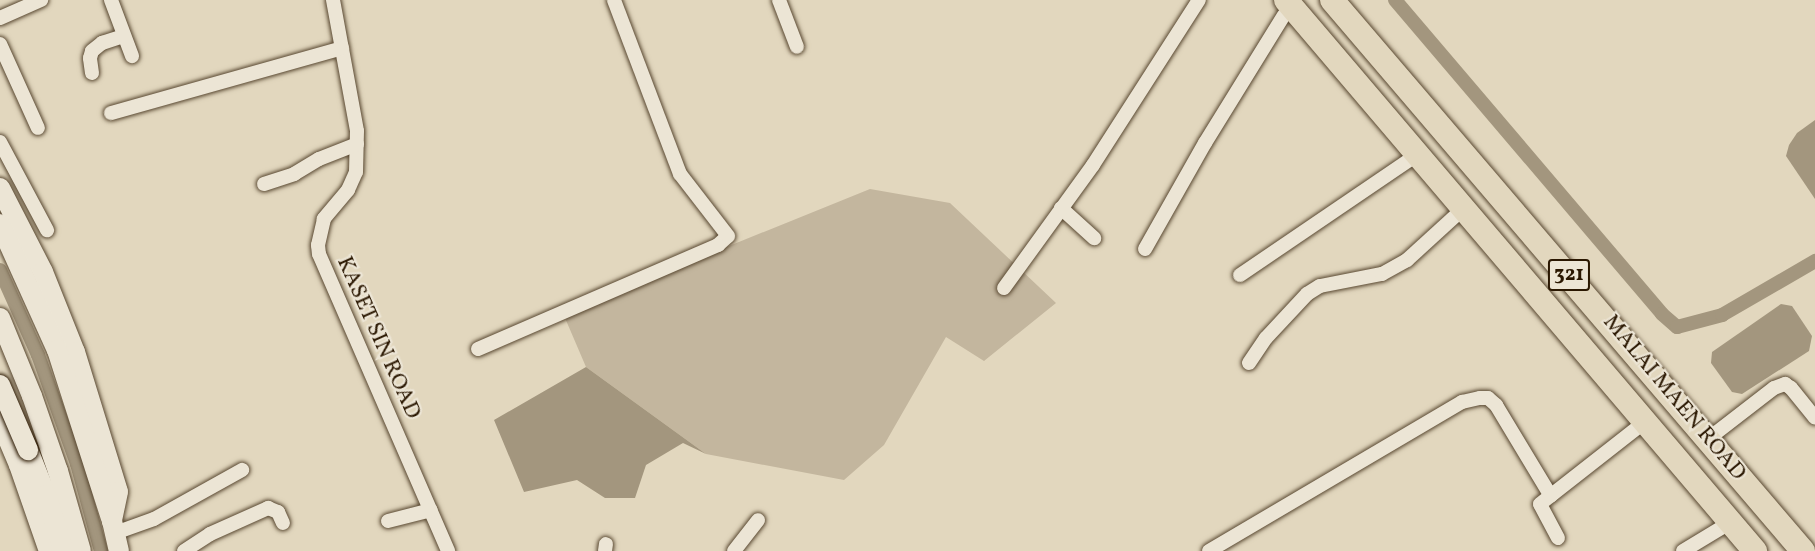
<!DOCTYPE html>
<style>
body{margin:0}
#map{position:relative;width:1815px;height:551px;overflow:hidden;background:#e2d7be;font-family:Vollkorn,serif}
div>[style]{position:absolute}
.green>*{inset:0;background:#c3b69e}
.water>*{inset:0;background:#a3967e}
.canal>*{height:14px;margin:-7px;padding:0 7px;transform-origin:7px;border-radius:7px;background:#a3967e}
.roads{filter:drop-shadow(0 0 2px #584730) drop-shadow(0 0 2px #584730)}
.street>*{height:14px;margin:-7px;padding:0 7px;transform-origin:7px;border-radius:7px;background:#ece5d5}
.secondary>*{height:20px;margin:-10px;padding:0 10px;transform-origin:10px;border-radius:10px;background:#ece5d5}
.highway>*{height:24px;margin:-12px;padding:0 12px;transform-origin:12px;border-radius:12px;background:#e2d7be}
.bridges{filter:drop-shadow(0 0 2px #2a1701) drop-shadow(0 0 2px #2a1701)}
.secondary-bridge>*{height:20px;margin:-10px;padding:0 10px;transform-origin:10px;border-radius:10px;background:#ece5d5}
span{translate:-50% -50%;white-space:nowrap;text-align:center;line-height:1.15;-webkit-text-stroke:4.5px #ece5d5;paint-order:stroke}
.shield-label span{padding:2px 4px;background:#ece5d5;border:2px solid;border-radius:4px;-webkit-text-stroke-width:0}
.shield-label{font-size:21px;color:#2a1701;font-weight:700}
.street-label{font-size:22px;color:#2a1701}
</style>
<div id="map">
<div class="green">
<i style="clip-path:polygon(870px 189px,950px 203px,1056px 303px,984px 361px,946px 337px,884px 445px,844px 480px,706px 454px,586px 367px,565px 318px,729px 246px)"></i>
</div>
<div class="water">
<i style="clip-path:polygon(1815px 120px,1815px 199px,1786px 156px,1789px 145px,1797px 133px)"></i>
<i style="clip-path:polygon(1781px 304px,1792px 306px,1812px 336px,1809px 351px,1742px 394px,1732px 392px,1711px 363px,1712px 352px)"></i>
<i style="clip-path:polygon(586px 367px,706px 454px,683px 443px,646px 465px,635px 498px,605px 498px,577px 480px,524px 492px,494px 420px)"></i>
</div>
<div class="canal">
<i style="left:1395px;top:0;width:412px;rotate:49.6deg"></i>
<i style="left:1662px;top:314px;width:20px;rotate:41deg"></i>
<i style="left:1677px;top:327px;width:47px;rotate:-14.9deg"></i>
<i style="left:1722px;top:315px;width:108px;rotate:-30.1deg"></i>
<i style="left:0;top:270px;width:93px;rotate:65.9deg"></i>
<i style="left:38px;top:355px;width:116px;rotate:70.3deg"></i>
<i style="left:77px;top:464px;width:90px;rotate:74.6deg"></i>
</div>
<div class="roads">
<div class="street">
<i style="left:111px;top:0;width:60px;rotate:69.4deg"></i>
<i style="left:333px;top:0;width:133px;rotate:79.6deg"></i>
<i style="left:357px;top:131px;width:41px;rotate:91.4deg"></i>
<i style="left:356px;top:172px;width:20px;rotate:114deg"></i>
<i style="left:348px;top:190px;width:38px;rotate:130deg"></i>
<i style="left:324px;top:219px;width:27px;rotate:103deg"></i>
<i style="left:318px;top:245px;width:9px;rotate:84deg"></i>
<i style="left:319px;top:254px;width:324px;rotate:66.5deg"></i>
<i style="left:779px;top:0;width:50px;rotate:69deg"></i>
<i style="left:0;top:18px;width:45px;rotate:-23.7deg"></i>
<i style="left:0;top:44px;width:92px;rotate:65.7deg"></i>
<i style="left:92px;top:73px;width:15px;rotate:-98deg"></i>
<i style="left:90px;top:58px;width:7px;rotate:-74deg"></i>
<i style="left:92px;top:51px;width:13px;rotate:-39deg"></i>
<i style="left:102px;top:43px;width:23px;rotate:-18deg"></i>
<i style="left:111px;top:113px;width:240px;rotate:-15.7deg"></i>
<i style="left:0;top:142px;width:100px;rotate:61.9deg"></i>
<i style="left:264px;top:184px;width:32px;rotate:-18deg"></i>
<i style="left:294px;top:174px;width:29px;rotate:-31deg"></i>
<i style="left:319px;top:159px;width:41px;rotate:-21.5deg"></i>
<i style="left:1061px;top:208px;width:45px;rotate:42.3deg"></i>
<i style="left:1145px;top:249px;width:122px;rotate:-60.5deg"></i>
<i style="left:1205px;top:143px;width:150px;rotate:-58.3deg"></i>
<i style="left:1240px;top:275px;width:215px;rotate:-34.2deg"></i>
<i style="left:1004px;top:288px;width:152px;rotate:-54.1deg"></i>
<i style="left:1093px;top:165px;width:196px;rotate:-57.3deg"></i>
<i style="left:478px;top:349px;width:262px;rotate:-23.4deg"></i>
<i style="left:718px;top:245px;width:13px;rotate:-42deg"></i>
<i style="left:728px;top:236px;width:78px;rotate:-127.7deg"></i>
<i style="left:680px;top:174px;width:186px;rotate:-110.8deg"></i>
<i style="left:1249px;top:363px;width:30px;rotate:-56deg"></i>
<i style="left:1266px;top:338px;width:60px;rotate:-47deg"></i>
<i style="left:1307px;top:294px;width:15px;rotate:-32deg"></i>
<i style="left:1320px;top:286px;width:63px;rotate:-11deg"></i>
<i style="left:1382px;top:274px;width:29px;rotate:-29deg"></i>
<i style="left:1407px;top:260px;width:77px;rotate:-42.4deg"></i>
<i style="left:1708px;top:439px;width:83px;rotate:-37.7deg"></i>
<i style="left:1774px;top:388px;width:12px;rotate:-20deg"></i>
<i style="left:1785px;top:384px;width:7px;rotate:34deg"></i>
<i style="left:1791px;top:388px;width:38px;rotate:51deg"></i>
<i style="left:388px;top:521px;width:44px;rotate:-14.3deg"></i>
<i style="left:115px;top:533px;width:41px;rotate:-19.7deg"></i>
<i style="left:154px;top:519px;width:101px;rotate:-29.1deg"></i>
<i style="left:1558px;top:538px;width:38px;rotate:-118deg"></i>
<i style="left:1540px;top:504px;width:135px;rotate:-38.1deg"></i>
<i style="left:184px;top:551px;width:31px;rotate:-33deg"></i>
<i style="left:210px;top:534px;width:64px;rotate:-24.1deg"></i>
<i style="left:268px;top:508px;width:11px;rotate:22deg"></i>
<i style="left:278px;top:512px;width:12px;rotate:66deg"></i>
<i style="left:605px;top:551px;width:7px;rotate:-82deg"></i>
<i style="left:734px;top:551px;width:39px;rotate:-52deg"></i>
<i style="left:1209px;top:551px;width:294px;rotate:-30.5deg"></i>
<i style="left:1462px;top:402px;width:18px;rotate:-13deg"></i>
<i style="left:1480px;top:398px;width:8px"></i>
<i style="left:1488px;top:398px;width:11px;rotate:41deg"></i>
<i style="left:1496px;top:405px;width:106px;rotate:58.9deg"></i>
<i style="left:1683px;top:551px;width:56px;rotate:-31.1deg"></i>
</div>
<div class="secondary">
<i style="left:0;top:188px;width:94px;rotate:62.9deg"></i>
<i style="left:43px;top:272px;width:86px;rotate:68.2deg"></i>
<i style="left:75px;top:352px;width:146px;rotate:72.9deg"></i>
<i style="left:118px;top:492px;width:30px;rotate:102deg"></i>
<i style="left:112px;top:521px;width:31px;rotate:77deg"></i>
<i style="left:0;top:224px;width:138px;rotate:65.7deg"></i>
<i style="left:57px;top:350px;width:176px;rotate:72.2deg"></i>
<i style="left:0;top:318px;width:84px;rotate:67.7deg"></i>
<i style="left:32px;top:396px;width:79px;rotate:70.9deg"></i>
<i style="left:58px;top:471px;width:83px;rotate:74deg"></i>
<i style="left:0;top:420px;width:49px;rotate:67.1deg"></i>
<i style="left:19px;top:465px;width:91px;rotate:70.8deg"></i>
<i style="left:28px;top:450px;width:48px;rotate:68.2deg"></i>
<i style="left:46px;top:495px;width:59px;rotate:72.2deg"></i>
</div>
<div class="highway">
<i style="left:1286px;top:0;width:724px;rotate:49.6deg"></i>
<i style="left:1332px;top:0;width:725px;rotate:49.48deg"></i>
</div>
</div>
<div class="bridges">
<div class="secondary-bridge">
<i style="left:0;top:385px;width:71px;rotate:66.7deg"></i>
</div>
</div>
<div class="shield-label">
<span style="left:1569px;top:275px">321</span>
</div>
<div class="street-label">
<span style="left:378px;top:338px;rotate:66deg">KASET SIN ROAD</span>
<span style="left:1674px;top:398px;rotate:50deg">MALAI MAEN ROAD</span>
</div>
</div>
